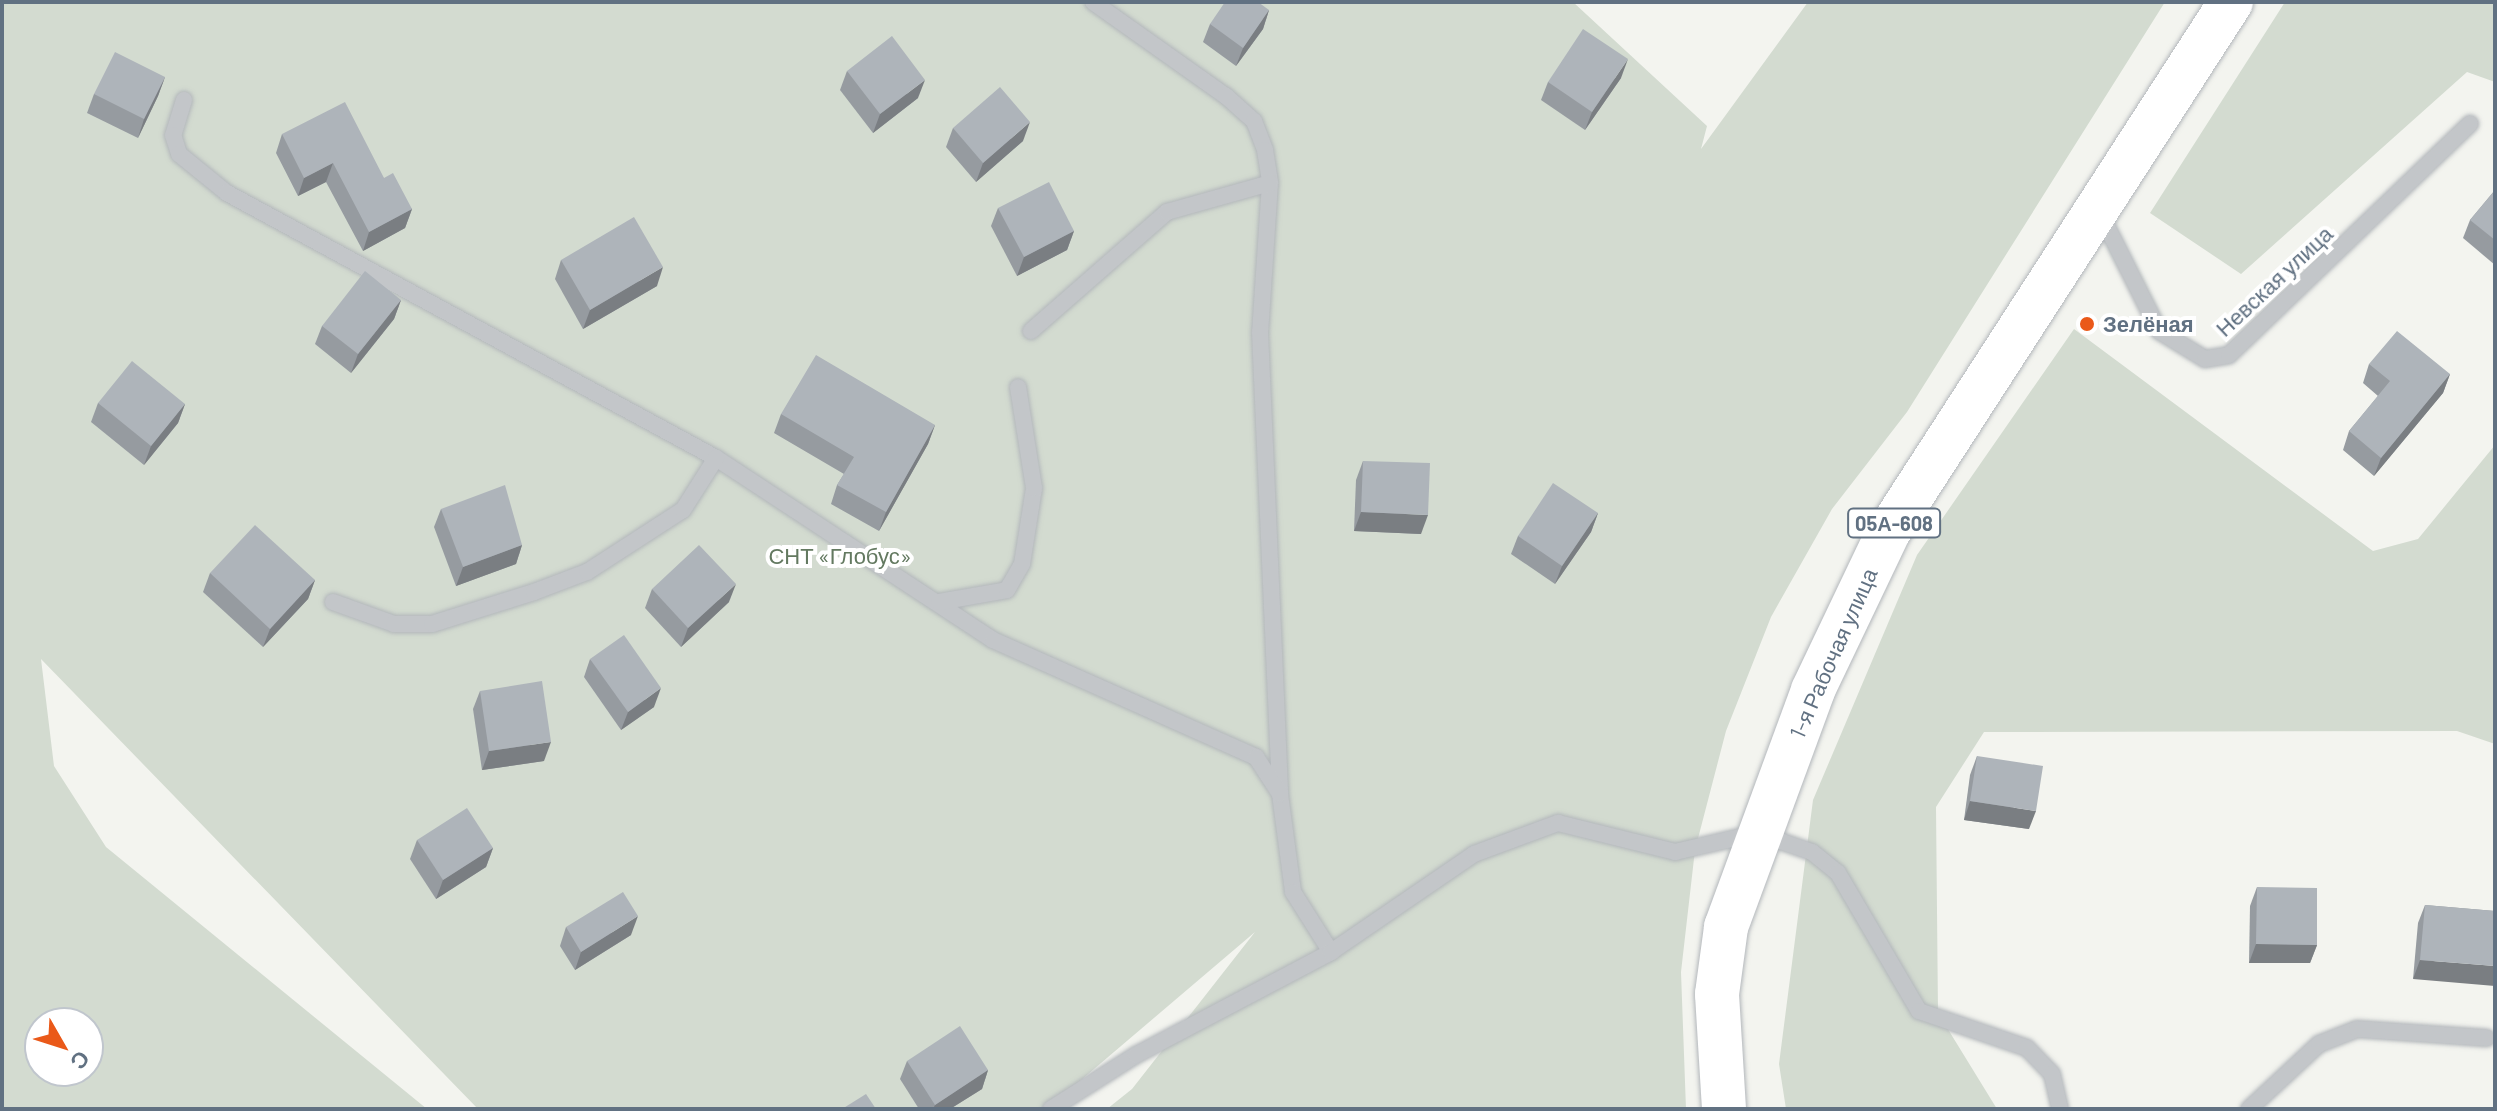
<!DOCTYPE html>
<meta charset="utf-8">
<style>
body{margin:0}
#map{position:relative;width:2497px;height:1111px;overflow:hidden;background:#f3f4ef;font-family:Barlow,sans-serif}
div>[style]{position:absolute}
.green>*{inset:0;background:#d3dbd0}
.roads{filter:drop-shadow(0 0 2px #b3b7bb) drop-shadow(0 0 2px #b3b7bb)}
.lane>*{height:16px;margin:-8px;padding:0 8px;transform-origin:8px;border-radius:8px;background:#c3c6c9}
.primary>*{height:44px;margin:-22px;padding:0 22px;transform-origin:22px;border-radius:22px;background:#fff}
.wall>*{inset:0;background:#969ba0}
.shaded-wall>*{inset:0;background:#7a7e82}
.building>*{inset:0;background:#aeb4ba}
.dots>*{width:22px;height:22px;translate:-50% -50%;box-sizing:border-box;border:4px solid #fff;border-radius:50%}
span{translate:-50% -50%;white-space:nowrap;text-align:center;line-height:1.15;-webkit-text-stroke:8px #fff;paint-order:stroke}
.shield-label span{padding:2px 6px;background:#fff;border:2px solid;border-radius:6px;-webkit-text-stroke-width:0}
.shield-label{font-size:20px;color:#617182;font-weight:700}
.street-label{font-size:22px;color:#617182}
.poi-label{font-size:22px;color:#617182;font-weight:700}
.left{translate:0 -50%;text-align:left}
.park-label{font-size:22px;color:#637960}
.frame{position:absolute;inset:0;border:4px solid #617182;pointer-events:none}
.north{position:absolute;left:24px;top:1007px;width:80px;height:80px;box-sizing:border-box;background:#fff;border:2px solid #c0c6cd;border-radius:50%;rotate:129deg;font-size:22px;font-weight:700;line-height:32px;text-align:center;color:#617182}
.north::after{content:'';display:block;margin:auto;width:28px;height:36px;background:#ea5919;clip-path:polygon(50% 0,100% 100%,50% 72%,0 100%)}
</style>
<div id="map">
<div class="green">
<i style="clip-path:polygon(evenodd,2px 2px,1573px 2px,1707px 126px,1701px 149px,1808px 2px,2165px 2px,1907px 412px,1832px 509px,1771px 617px,1726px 731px,1695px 850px,1681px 972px,1686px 1109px,1107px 1109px,1132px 1089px,1255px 932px,1047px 1109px,478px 1109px,41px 659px,54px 766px,106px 847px,427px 1109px,2px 1109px,2px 2px,40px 1023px,88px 1023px,88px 1071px,40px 1071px,40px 1023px)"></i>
<i style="clip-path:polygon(2285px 2px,2495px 2px,2495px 82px,2467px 72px,2241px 274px,2150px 213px)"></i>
<i style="clip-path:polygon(2074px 329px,2373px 551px,2418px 539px,2495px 445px,2495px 744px,2457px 731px,1984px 732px,1936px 807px,1938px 1013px,1997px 1109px,1786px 1109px,1779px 1064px,1813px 800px,1917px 555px)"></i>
</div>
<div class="roads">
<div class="lane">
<i style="left:1093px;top:2px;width:163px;rotate:35.3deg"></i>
<i style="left:1226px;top:96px;width:38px;rotate:42deg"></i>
<i style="left:1254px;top:121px;width:31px;rotate:69deg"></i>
<i style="left:1265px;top:150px;width:33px;rotate:81deg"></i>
<i style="left:1270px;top:183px;width:149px;rotate:93.8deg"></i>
<i style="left:1260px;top:332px;width:462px;rotate:87.5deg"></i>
<i style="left:1280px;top:794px;width:99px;rotate:82.4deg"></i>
<i style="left:1293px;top:892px;width:71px;rotate:57.7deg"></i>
<i style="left:184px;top:100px;width:37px;rotate:107deg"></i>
<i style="left:173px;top:135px;width:20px;rotate:72deg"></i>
<i style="left:179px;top:154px;width:62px;rotate:39.1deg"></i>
<i style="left:227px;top:193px;width:556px;rotate:28.45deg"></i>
<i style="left:716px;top:458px;width:331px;rotate:33.3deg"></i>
<i style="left:993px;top:640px;width:288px;rotate:24deg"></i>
<i style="left:1256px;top:757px;width:44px;rotate:57deg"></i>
<i style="left:2101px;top:215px;width:130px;rotate:63.4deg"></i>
<i style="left:2159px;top:331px;width:54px;rotate:31.3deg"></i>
<i style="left:2205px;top:359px;width:24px;rotate:-9deg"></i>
<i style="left:2229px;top:355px;width:334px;rotate:-43.8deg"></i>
<i style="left:1031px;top:331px;width:181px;rotate:-41.2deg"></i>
<i style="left:1167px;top:212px;width:107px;rotate:-15.7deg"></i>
<i style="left:333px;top:602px;width:65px;rotate:19.8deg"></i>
<i style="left:394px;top:624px;width:38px"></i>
<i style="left:432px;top:624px;width:107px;rotate:-17.4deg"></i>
<i style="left:534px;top:592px;width:57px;rotate:-20.7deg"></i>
<i style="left:587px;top:572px;width:114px;rotate:-32.9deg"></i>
<i style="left:683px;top:510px;width:62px;rotate:-57.6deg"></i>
<i style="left:939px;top:602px;width:69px;rotate:-10deg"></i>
<i style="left:1007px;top:590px;width:30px;rotate:-60deg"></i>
<i style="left:1022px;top:564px;width:77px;rotate:-81deg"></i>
<i style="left:1034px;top:488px;width:102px;rotate:-99deg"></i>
<i style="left:1051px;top:1109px;width:101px;rotate:-32.4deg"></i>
<i style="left:1136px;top:1055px;width:221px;rotate:-27.8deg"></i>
<i style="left:1331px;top:952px;width:173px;rotate:-34.4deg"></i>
<i style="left:1474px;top:854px;width:90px;rotate:-20.3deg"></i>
<i style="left:1558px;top:823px;width:121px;rotate:13.9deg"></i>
<i style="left:1675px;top:852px;width:84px;rotate:-13deg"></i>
<i style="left:1757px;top:833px;width:58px;rotate:19.1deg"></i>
<i style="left:1812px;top:852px;width:33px;rotate:39deg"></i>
<i style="left:1838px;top:873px;width:160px;rotate:59.6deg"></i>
<i style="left:1919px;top:1011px;width:114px;rotate:18.9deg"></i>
<i style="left:2027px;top:1048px;width:36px;rotate:46deg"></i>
<i style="left:2052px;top:1074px;width:36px;rotate:77deg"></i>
<i style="left:2249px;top:1109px;width:96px;rotate:-42.9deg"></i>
<i style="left:2319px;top:1044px;width:41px;rotate:-21.5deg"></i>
<i style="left:2357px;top:1029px;width:130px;rotate:4deg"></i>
</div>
<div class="primary">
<i style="left:1724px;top:1109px;width:115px;rotate:-93.5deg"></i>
<i style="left:1717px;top:994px;width:68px;rotate:-82.3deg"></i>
<i style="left:1726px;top:927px;width:252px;rotate:-69.8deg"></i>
<i style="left:1813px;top:690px;width:176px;rotate:-64.5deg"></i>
<i style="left:1889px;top:531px;width:630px;rotate:-57.12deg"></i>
</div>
</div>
<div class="wall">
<i style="clip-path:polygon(1269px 10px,1263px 29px,1236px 66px,1203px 42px,1210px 24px)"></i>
<i style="clip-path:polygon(847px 71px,918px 98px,873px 133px,840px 90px)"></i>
<i style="clip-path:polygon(165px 77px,158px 96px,138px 138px,87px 113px,94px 94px)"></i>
<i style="clip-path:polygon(1621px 78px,1585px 130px,1541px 100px,1548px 82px)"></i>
<i style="clip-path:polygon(953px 128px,1023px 141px,976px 182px,946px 147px)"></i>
<i style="clip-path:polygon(282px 134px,384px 178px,412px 209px,405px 228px,363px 251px,326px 182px,298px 196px,276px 153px)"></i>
<i style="clip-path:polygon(2495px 190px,2495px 265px,2463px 238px,2470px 220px)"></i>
<i style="clip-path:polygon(998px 208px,1074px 231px,1067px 250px,1017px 276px,991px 226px)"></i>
<i style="clip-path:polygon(561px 260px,657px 286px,583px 329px,555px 279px)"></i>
<i style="clip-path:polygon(401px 300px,394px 319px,351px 373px,315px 344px,322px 326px)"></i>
<i style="clip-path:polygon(2369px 364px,2450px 374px,2443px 393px,2374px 476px,2343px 450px,2349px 431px,2378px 396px,2363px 383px)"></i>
<i style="clip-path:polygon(98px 403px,185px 404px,178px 423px,144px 465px,91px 422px)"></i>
<i style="clip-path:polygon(781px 414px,935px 425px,928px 444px,879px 531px,831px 504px,837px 485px,844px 474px,774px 433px)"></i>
<i style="clip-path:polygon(1363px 461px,1421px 534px,1354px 531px,1356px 480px)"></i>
<i style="clip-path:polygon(441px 509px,522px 545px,516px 564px,456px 586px,434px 527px)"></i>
<i style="clip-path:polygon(1598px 513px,1591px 532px,1555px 584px,1511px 554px,1518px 536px)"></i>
<i style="clip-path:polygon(210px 573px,315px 580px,308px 599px,263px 647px,203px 592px)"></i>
<i style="clip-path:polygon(652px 589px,729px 602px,681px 647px,645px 608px)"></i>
<i style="clip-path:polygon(590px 659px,654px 707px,621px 730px,584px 677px)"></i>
<i style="clip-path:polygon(480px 691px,544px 761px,482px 770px,473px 709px)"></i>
<i style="clip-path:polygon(1977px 756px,2029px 829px,1964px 820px,1970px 775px)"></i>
<i style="clip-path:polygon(417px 840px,493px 848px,486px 867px,436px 899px,410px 859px)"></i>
<i style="clip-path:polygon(2257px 887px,2317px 945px,2310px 963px,2249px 963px,2250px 906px)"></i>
<i style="clip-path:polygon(2425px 905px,2495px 911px,2413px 979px,2418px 923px)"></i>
<i style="clip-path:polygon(566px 927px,631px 935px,575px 970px,560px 946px)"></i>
<i style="clip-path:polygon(907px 1061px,988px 1070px,982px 1089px,950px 1109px,919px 1109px,900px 1079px)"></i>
</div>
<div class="shaded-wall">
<i style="clip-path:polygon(1269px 10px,1263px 29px,1236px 66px,1243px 48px)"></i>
<i style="clip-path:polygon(1628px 59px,1621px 78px,1585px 130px,1592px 112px)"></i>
<i style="clip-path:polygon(165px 77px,158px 96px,138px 138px,144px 119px)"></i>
<i style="clip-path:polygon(925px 80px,918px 98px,873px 133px,880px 114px)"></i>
<i style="clip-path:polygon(1030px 122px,1023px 141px,976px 182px,983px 163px)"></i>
<i style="clip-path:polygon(333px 163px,326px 182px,298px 196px,304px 178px)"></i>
<i style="clip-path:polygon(412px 209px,405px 228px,363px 251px,369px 232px)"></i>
<i style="clip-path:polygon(1074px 231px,1067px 250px,1017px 276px,1024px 257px)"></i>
<i style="clip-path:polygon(663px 267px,657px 286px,583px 329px,590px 310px)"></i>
<i style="clip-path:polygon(401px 300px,394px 319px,351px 373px,358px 354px)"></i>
<i style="clip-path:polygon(2450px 374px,2443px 393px,2374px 476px,2381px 458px)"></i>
<i style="clip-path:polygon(185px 404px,178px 423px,144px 465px,151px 446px)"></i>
<i style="clip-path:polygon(935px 425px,928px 444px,879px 531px,886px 512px)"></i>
<i style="clip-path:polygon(1361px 512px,1428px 515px,1421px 534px,1354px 531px)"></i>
<i style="clip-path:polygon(1598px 513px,1591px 532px,1555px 584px,1562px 566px)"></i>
<i style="clip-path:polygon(522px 545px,516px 564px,456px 586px,463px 567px)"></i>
<i style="clip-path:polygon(315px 580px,308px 599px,263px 647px,270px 629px)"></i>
<i style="clip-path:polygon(736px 584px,729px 602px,681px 647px,688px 628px)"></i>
<i style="clip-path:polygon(661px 688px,654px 707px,621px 730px,628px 712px)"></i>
<i style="clip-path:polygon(551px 742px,544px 761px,482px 770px,489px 751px)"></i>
<i style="clip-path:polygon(1970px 801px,2036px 811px,2029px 829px,1964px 820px)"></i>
<i style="clip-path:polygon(493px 848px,486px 867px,436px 899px,443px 880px)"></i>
<i style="clip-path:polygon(638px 916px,631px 935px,575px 970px,581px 952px)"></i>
<i style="clip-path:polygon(2256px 944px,2317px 945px,2310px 963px,2249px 963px)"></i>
<i style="clip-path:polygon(2420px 960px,2495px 966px,2495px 986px,2413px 979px)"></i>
<i style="clip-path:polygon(988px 1070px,982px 1089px,950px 1109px,933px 1109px,935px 1105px)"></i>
</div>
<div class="building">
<i style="clip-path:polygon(1225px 2px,1258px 2px,1269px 10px,1243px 48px,1210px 24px)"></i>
<i style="clip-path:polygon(1583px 29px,1628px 59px,1592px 112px,1548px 82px)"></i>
<i style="clip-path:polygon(892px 36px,925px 80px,880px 114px,847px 71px)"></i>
<i style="clip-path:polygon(115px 52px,165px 77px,144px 119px,94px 94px)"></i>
<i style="clip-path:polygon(1000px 87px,1030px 122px,983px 163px,953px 128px)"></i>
<i style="clip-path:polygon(345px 102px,384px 178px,393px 173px,412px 209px,369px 232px,333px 163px,304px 178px,282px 134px)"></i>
<i style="clip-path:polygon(1049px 182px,1074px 231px,1024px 257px,998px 208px)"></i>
<i style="clip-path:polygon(2495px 190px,2495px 240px,2470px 220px)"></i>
<i style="clip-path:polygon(634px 217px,663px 267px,590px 310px,561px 260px)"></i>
<i style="clip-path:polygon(365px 271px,401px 300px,358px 354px,322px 326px)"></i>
<i style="clip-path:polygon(2397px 331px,2450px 374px,2381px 458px,2349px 431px,2390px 381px,2369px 364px)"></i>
<i style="clip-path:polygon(816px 355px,935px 425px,886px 512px,837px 485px,854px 457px,781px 414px)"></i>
<i style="clip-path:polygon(132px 361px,185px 404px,151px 446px,98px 403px)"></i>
<i style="clip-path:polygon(1363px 461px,1430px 463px,1428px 515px,1361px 512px)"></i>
<i style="clip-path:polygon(1553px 483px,1598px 513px,1562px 566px,1518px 536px)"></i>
<i style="clip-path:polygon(505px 485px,522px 545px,463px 567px,441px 509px)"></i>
<i style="clip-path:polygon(255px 525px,315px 580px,270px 629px,210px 573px)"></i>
<i style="clip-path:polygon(699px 545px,736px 584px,688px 628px,652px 589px)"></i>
<i style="clip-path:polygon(624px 635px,661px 688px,628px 712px,590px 659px)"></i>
<i style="clip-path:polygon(542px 681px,551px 742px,489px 751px,480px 691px)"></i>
<i style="clip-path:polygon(1977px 756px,2043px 766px,2036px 811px,1970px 801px)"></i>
<i style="clip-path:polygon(467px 808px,493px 848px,443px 880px,417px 840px)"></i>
<i style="clip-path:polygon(2257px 887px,2317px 888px,2317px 945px,2256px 944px)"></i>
<i style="clip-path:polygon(623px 892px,638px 916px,581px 952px,566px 927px)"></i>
<i style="clip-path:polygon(2425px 905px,2495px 911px,2495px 966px,2420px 960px)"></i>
<i style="clip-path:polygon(960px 1026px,988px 1070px,935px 1105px,907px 1061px)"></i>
<i style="clip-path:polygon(866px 1094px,876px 1109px,842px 1109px)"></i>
</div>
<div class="dots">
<i style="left:2087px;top:324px;background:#ea5919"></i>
</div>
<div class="shield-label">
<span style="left:1894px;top:523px">05А-608</span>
</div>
<div class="street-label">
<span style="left:2274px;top:281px;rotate:-43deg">Невская улица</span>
<span style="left:1833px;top:653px;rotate:-66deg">1-я Рабочая улица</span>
</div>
<div class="poi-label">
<span class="left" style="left:2103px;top:324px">Зелёная</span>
</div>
<div class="park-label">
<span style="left:840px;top:556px">СНТ «Глобус»</span>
</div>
<div class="frame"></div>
<div class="north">С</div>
</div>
